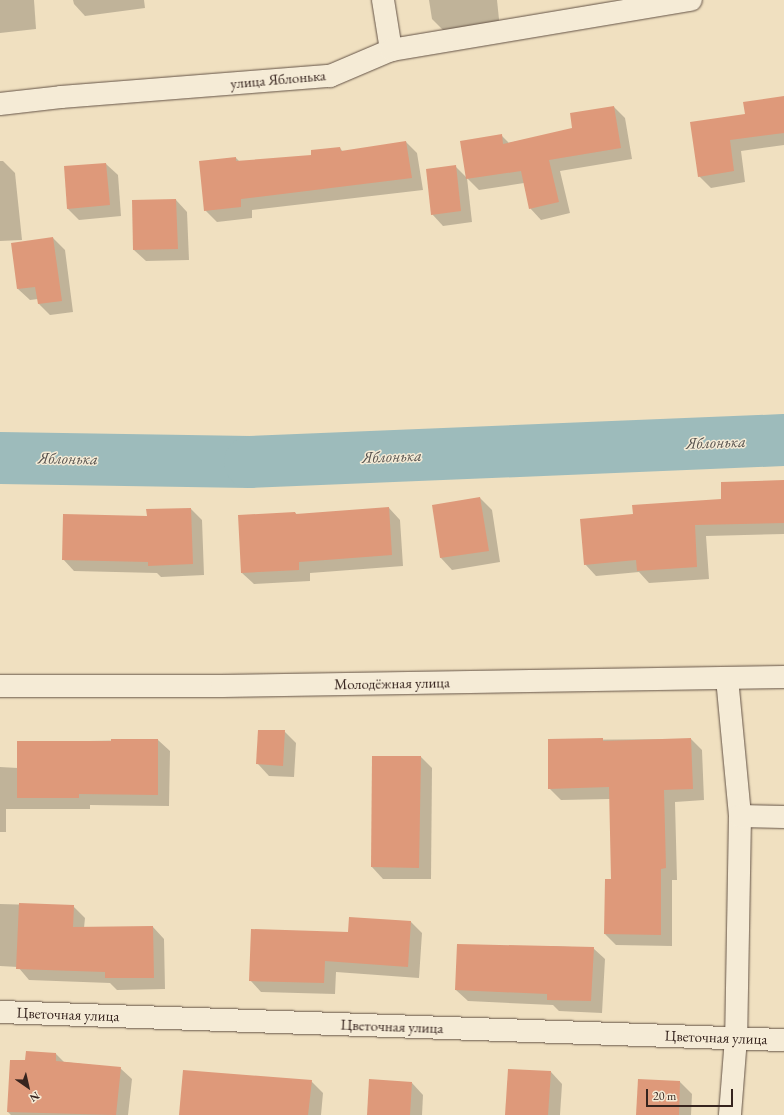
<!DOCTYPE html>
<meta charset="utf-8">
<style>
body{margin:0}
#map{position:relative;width:784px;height:1115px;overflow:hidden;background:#f0e0c0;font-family:"EB Garamond",serif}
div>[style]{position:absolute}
.shadow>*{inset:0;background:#0003}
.river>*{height:52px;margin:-26px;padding:0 26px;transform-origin:26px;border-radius:26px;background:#9dbbbb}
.building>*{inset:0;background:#de997a}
.roads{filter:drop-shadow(0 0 1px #645346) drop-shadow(0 0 1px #645346)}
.minor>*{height:22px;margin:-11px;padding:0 11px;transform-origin:11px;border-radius:11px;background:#f5ebd6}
span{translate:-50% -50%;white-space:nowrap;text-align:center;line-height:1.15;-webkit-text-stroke:3px #f5ebd6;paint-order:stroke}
.street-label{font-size:15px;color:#36241e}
.water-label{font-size:16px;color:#55514d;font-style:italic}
.north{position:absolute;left:8px;top:1067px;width:40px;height:40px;-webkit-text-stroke:3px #f5ebd6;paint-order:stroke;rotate:146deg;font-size:11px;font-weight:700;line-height:16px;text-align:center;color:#36241e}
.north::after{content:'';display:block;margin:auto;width:14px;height:18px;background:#36241e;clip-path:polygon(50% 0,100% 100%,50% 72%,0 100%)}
.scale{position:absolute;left:646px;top:1089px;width:87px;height:18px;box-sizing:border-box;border:2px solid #36241e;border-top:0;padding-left:5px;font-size:12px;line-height:14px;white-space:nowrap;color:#36241e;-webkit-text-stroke:3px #f5ebd6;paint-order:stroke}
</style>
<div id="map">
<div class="shadow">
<i style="clip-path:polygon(0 0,34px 0,36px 29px,0 33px)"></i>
<i style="clip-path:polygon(73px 0,144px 0,145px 8px,85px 16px,74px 4px)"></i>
<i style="clip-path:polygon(429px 0,497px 0,500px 29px,449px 36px,432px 19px)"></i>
<i style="clip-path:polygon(784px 97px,784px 145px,741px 151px,745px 182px,711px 188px,699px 176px,746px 115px)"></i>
<i style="clip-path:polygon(614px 107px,625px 118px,632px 159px,560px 171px,570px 213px,541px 220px,530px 208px,524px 183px,479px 190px,467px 178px,501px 135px,509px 143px,574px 129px)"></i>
<i style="clip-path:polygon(406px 142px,417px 153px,423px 190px,252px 210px,252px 218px,217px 222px,205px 210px,236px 158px,240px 162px,312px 156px,340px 148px,343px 152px)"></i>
<i style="clip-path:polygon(0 161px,3px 161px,15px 173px,22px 240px,0 241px)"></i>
<i style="clip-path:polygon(106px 164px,118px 175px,121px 216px,79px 220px,68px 209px,65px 167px)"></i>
<i style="clip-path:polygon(455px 166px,467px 178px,472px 222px,443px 226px,432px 214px)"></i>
<i style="clip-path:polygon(176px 200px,187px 212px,189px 260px,146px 261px,134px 250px)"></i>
<i style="clip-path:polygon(53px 238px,65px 250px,73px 312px,50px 315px,39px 304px,38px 299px,30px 300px,18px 289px)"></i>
<i style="clip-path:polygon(784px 481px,784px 534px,706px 536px,709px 579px,649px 583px,639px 572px,596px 576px,585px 564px,634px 515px,722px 500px)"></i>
<i style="clip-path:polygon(480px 498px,492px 510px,500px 562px,452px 570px,441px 558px,433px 506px)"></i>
<i style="clip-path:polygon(389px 508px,400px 520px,403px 566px,310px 573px,310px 581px,254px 584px,242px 573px,295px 513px,298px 515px)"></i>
<i style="clip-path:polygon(191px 509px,202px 520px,204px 575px,161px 577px,157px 573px,74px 571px,63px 559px,148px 517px)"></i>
<i style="clip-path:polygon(284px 731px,296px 743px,294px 777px,269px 776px,258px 764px)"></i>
<i style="clip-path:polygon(691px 739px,702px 750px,704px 800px,675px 802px,677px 880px,672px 880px,672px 946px,616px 945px,605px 934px,612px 880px,610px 799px,561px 800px,549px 788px,549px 740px)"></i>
<i style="clip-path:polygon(158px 740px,170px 751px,169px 806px,90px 805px,90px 809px,6px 809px,6px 832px,0 832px,0 767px,18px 768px,18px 742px)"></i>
<i style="clip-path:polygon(421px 757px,432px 768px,431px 879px,383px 879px,372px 867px)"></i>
<i style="clip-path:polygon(0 904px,73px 906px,85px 918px,84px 928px,153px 927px,164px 939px,165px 989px,117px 990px,110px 983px,29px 980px,18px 967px,0 966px)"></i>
<i style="clip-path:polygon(411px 922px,422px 933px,419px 978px,336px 972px,335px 994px,261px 992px,250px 980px,349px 933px)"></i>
<i style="clip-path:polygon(550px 946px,593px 948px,605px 959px,602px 1013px,559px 1011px,553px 1005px,468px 1001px,456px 990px,550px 948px)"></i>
<i style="clip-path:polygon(56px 1054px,64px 1062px,120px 1068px,132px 1079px,128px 1115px,11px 1115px,8px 1112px)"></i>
<i style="clip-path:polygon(551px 1072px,562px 1084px,560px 1115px,506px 1115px)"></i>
<i style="clip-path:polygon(311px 1081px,323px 1093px,321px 1115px,181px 1115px)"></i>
<i style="clip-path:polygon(680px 1082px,692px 1094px,691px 1115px,637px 1115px)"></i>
<i style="clip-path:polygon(412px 1083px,423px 1095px,422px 1115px,368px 1115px)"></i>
</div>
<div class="river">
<i style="left:0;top:458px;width:250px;rotate:0.9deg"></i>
<i style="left:250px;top:462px;width:534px;rotate:-2.36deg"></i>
</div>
<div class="building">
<i style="clip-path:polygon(784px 96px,784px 133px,730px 140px,734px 171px,698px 177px,690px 122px,745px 114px,743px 102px)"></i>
<i style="clip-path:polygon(614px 106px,621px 148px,549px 160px,559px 202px,529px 209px,521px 171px,466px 179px,460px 141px,502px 134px,503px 144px,572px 128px,570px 113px)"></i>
<i style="clip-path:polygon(406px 141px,412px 178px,241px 199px,241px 207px,204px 211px,199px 161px,236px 157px,236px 161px,311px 155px,311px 150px,340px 147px,341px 151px)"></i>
<i style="clip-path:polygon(106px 163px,110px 205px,67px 209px,64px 166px)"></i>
<i style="clip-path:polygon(456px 165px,461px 211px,431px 215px,426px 169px)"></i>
<i style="clip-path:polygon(176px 199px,178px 249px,133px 250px,132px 200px)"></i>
<i style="clip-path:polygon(53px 237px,62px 301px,38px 304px,35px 287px,17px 289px,11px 243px)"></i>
<i style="clip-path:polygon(784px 480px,784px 523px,695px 525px,697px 567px,637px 571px,636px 560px,584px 565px,580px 519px,633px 514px,632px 505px,721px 499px,721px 482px)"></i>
<i style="clip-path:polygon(480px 497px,489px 551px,440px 558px,432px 505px)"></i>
<i style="clip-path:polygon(389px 507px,392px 555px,299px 562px,299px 570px,241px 573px,238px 515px,295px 512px,296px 514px)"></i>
<i style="clip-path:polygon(191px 508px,193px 564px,148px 566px,148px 562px,62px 560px,63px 514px,147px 516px,146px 509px)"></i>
<i style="clip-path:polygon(258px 730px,285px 730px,283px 766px,256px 764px)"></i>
<i style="clip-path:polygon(603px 738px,603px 741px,691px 738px,693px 789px,664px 790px,666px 868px,661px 869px,661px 935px,604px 934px,605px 879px,611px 879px,609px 787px,548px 789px,548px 739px)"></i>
<i style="clip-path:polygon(111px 739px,158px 739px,158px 795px,79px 794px,79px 798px,17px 798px,17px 741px,111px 741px)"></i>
<i style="clip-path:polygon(372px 756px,421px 756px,419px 868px,371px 867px)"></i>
<i style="clip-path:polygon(19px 903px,74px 905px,73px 927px,153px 926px,154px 978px,105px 978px,105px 972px,16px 969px)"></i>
<i style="clip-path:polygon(349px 917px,411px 921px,408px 967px,325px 961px,324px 983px,249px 981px,251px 929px,348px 932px)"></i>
<i style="clip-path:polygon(457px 944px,594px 947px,591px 1001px,547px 1000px,547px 994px,455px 990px)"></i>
<i style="clip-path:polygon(26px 1051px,56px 1053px,56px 1061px,121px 1067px,116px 1115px,7px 1112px,10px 1060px,25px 1060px)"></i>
<i style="clip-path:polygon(508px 1069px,551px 1071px,548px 1115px,505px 1115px)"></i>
<i style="clip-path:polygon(183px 1070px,312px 1080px,308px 1115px,179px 1115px)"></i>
<i style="clip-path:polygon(369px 1079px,412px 1082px,410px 1115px,367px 1115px)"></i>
<i style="clip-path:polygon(638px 1079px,680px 1081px,679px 1115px,636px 1115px)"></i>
</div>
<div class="roads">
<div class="minor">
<i style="left:383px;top:0;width:51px;rotate:80.9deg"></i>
<i style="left:0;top:104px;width:61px;rotate:-6.5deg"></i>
<i style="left:61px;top:97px;width:270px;rotate:-4.5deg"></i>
<i style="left:330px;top:76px;width:66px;rotate:-23.1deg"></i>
<i style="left:391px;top:50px;width:304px;rotate:-9.5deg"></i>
<i style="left:727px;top:678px;width:139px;rotate:84.6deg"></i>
<i style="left:740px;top:816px;width:222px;rotate:91deg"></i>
<i style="left:736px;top:1038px;width:77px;rotate:94.5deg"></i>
<i style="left:0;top:686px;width:222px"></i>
<i style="left:222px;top:686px;width:562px;rotate:-0.92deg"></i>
<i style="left:740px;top:816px;width:44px;rotate:1.3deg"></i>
<i style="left:0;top:1012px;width:784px;rotate:2.05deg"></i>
</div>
</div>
<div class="street-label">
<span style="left:278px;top:79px;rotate:-5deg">улица Яблонька</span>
<span style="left:392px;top:683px;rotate:-1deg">Молодёжная улица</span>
<span style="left:68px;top:1014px;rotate:2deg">Цветочная улица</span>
<span style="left:392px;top:1026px;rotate:2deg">Цветочная улица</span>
<span style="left:716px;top:1037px;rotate:2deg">Цветочная улица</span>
</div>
<div class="water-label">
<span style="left:716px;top:443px;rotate:-2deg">Яблонька</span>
<span style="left:392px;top:457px;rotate:-2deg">Яблонька</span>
<span style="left:68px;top:459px;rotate:1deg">Яблонька</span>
</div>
<div class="north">N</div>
<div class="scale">20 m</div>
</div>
